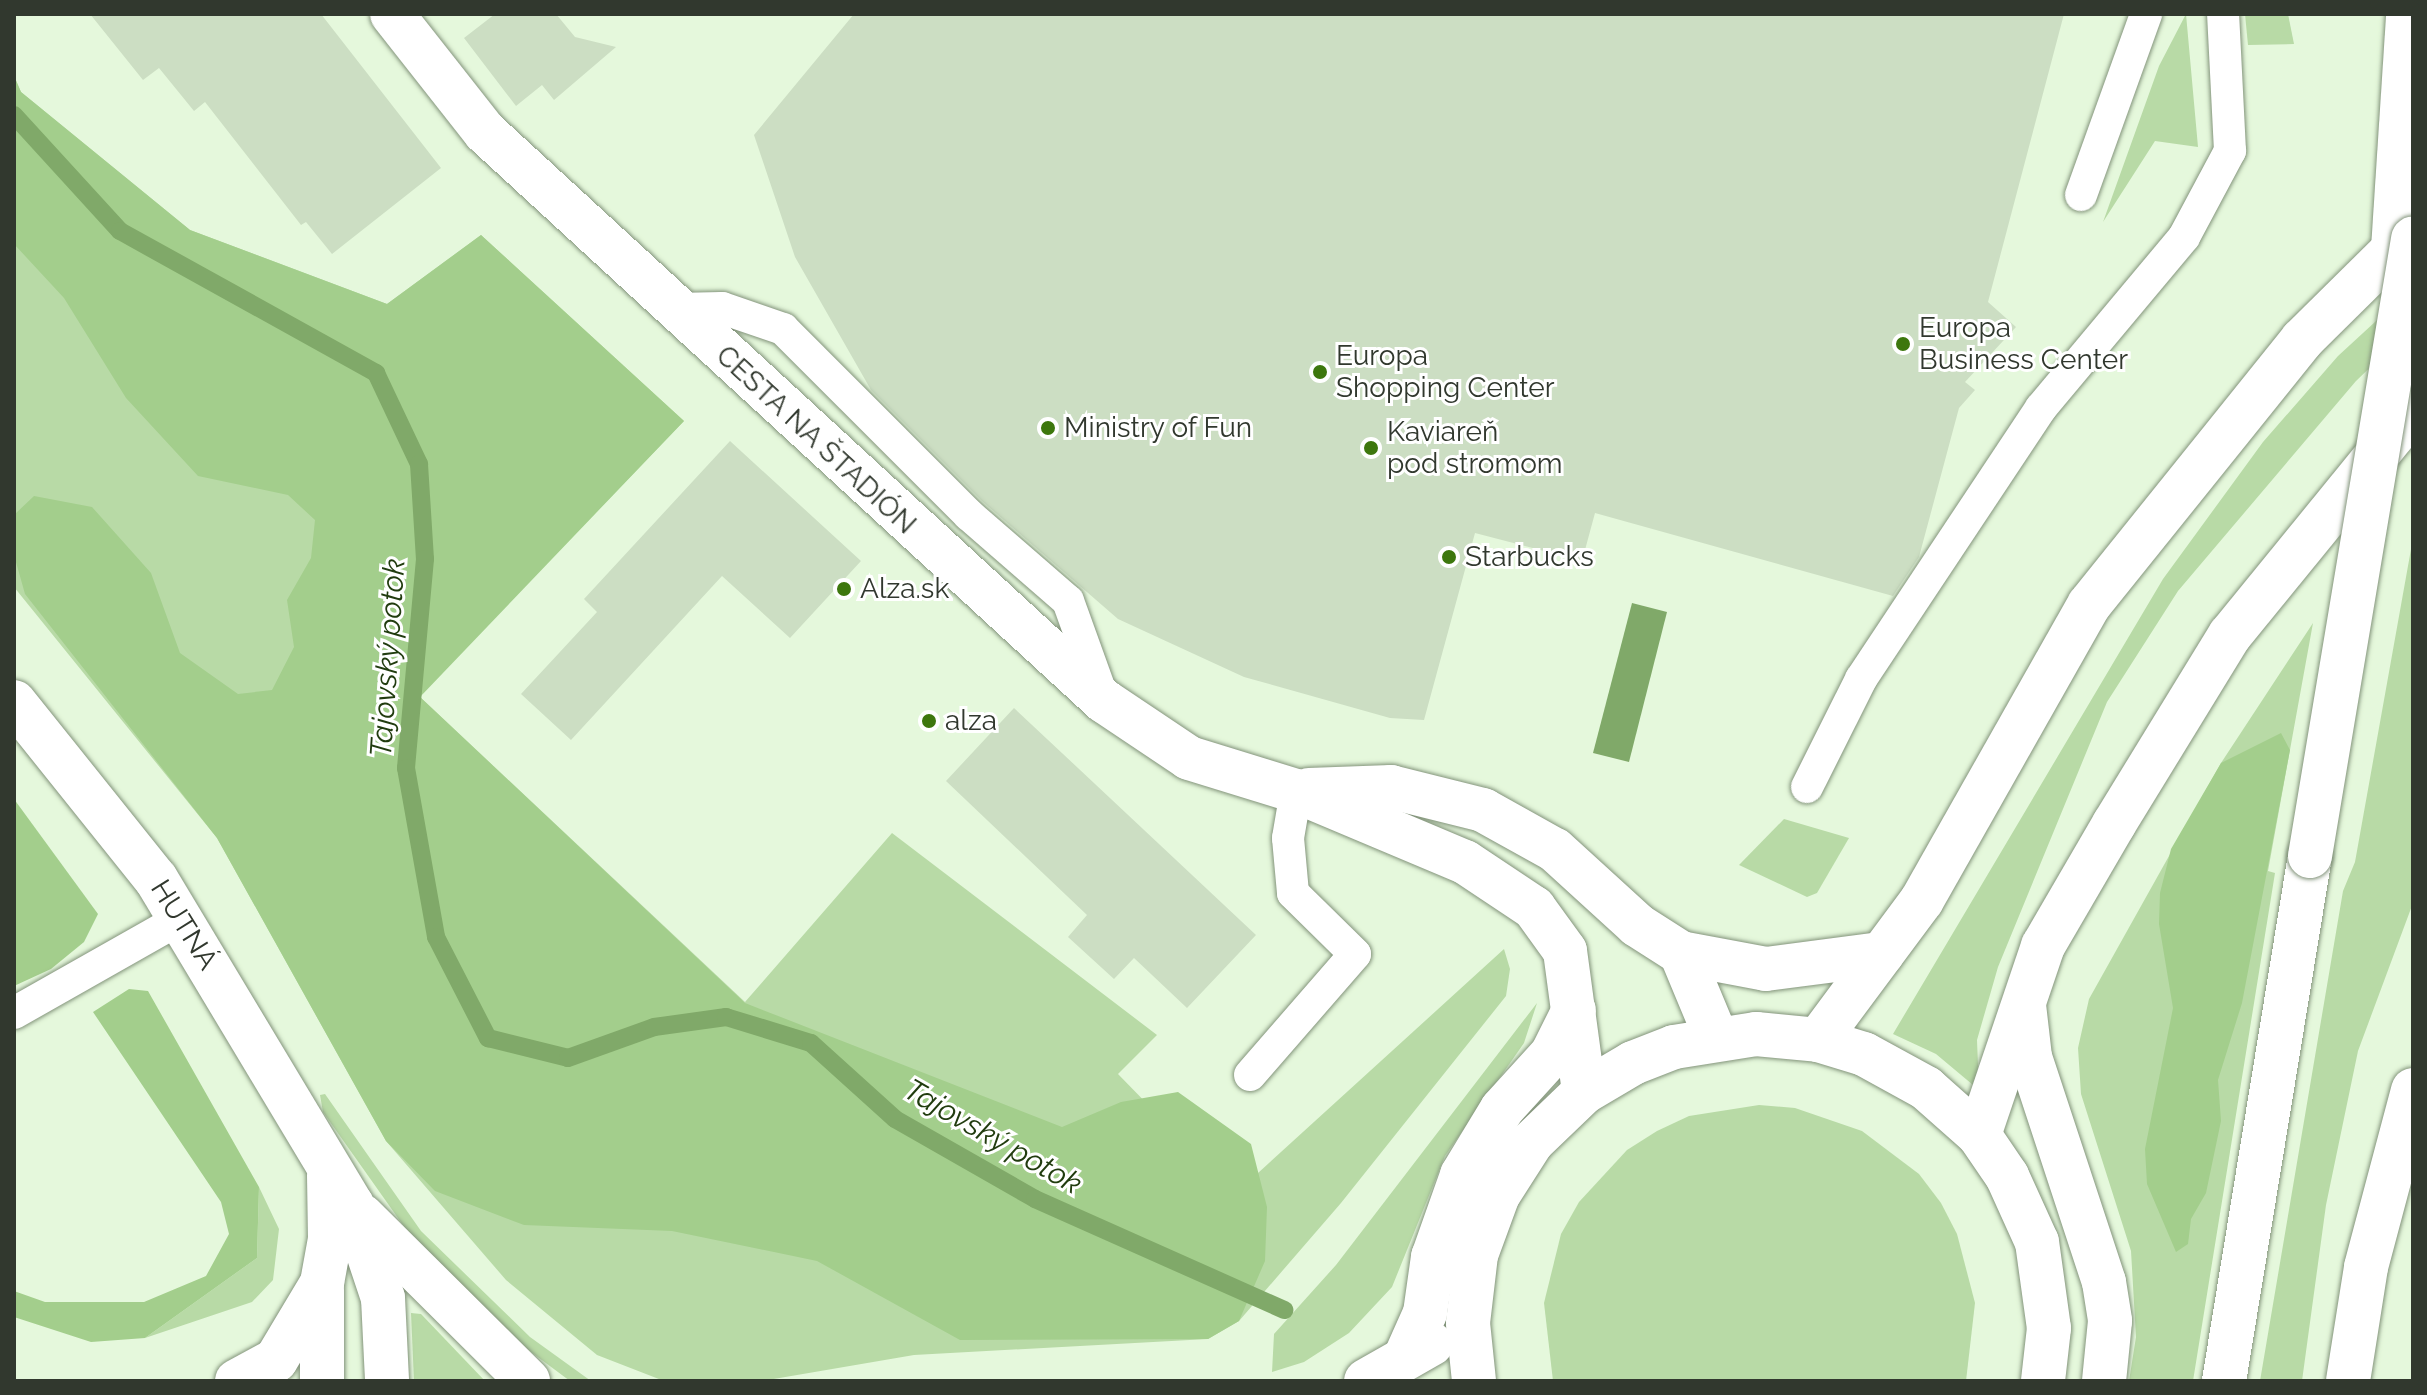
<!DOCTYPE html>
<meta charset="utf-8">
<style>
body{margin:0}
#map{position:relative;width:2427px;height:1395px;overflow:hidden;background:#e5f8dc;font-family:Raleway,sans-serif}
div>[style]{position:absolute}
.green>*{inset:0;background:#b8daa6}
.forest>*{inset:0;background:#a3ce8c}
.water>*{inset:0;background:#80a969}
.stream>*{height:18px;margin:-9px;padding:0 9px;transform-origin:9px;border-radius:9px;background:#80a969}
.building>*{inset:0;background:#ccdec3}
.roads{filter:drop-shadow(0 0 2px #83947b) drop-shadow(0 0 2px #83947b)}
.service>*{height:32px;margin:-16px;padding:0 16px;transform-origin:16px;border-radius:16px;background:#fff}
.minor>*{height:44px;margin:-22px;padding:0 22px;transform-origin:22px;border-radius:22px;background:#fff}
.tertiary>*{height:44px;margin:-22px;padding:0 22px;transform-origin:22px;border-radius:22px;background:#fff}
.secondary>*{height:44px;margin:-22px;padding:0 22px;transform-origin:22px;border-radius:22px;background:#fff}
.motorway>*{height:44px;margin:-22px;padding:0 22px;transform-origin:22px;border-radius:22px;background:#fff}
.bridges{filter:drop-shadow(0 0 2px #83947b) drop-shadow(0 0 2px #83947b)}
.motorway-bridge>*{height:44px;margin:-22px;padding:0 22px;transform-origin:22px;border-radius:22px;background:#fff}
.dots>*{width:22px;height:22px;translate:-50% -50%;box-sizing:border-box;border:4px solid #fff;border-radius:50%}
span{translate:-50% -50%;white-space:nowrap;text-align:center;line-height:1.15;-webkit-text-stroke:6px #fff;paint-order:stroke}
.poi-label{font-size:28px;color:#31382e}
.left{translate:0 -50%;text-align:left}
.street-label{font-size:28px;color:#31382e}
.water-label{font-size:30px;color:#213c0f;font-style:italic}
.frame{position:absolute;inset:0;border:16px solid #31382e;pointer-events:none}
</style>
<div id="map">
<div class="green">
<i style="clip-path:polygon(2186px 14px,2198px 147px,2155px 141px,2103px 222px,2159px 66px)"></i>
<i style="clip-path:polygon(2245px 14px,2288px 14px,2294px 44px,2248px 45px)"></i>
<i style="clip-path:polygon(14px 76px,21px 92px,190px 230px,387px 304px,481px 235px,684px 421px,419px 696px,745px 1002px,892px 833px,1157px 1035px,1118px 1074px,1235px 1194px,1504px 949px,1510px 969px,1506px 996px,1341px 1203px,1239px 1321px,1208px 1339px,914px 1355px,762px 1381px,664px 1381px,597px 1355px,506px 1280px,386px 1141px,217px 838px,14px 587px)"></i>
<i style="clip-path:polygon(2413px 287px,2413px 326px,2356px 381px,2178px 591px,2107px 702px,1998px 967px,1977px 1040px,1979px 1090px,1936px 1054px,1893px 1034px,2163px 579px,2263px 442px,2338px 356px)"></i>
<i style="clip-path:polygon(2413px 538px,2413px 903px,2358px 1051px,2326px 1205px,2302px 1381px,2260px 1381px,2343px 891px,2355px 862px)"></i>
<i style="clip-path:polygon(2313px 623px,2268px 871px,2275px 873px,2193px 1381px,2129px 1381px,2136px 1337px,2131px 1251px,2081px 1094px,2078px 1048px,2089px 999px,2221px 763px)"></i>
<i style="clip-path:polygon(1784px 819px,1849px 838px,1817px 893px,1807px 897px,1739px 865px)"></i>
<i style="clip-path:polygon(1537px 1003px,1524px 1043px,1445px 1156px,1392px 1287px,1349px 1333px,1304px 1362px,1272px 1372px,1274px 1334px,1336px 1265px)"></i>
<i style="clip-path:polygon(325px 1094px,421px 1231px,530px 1337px,591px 1381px,570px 1381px,523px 1346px,410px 1235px,323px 1112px,320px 1095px)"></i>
<i style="clip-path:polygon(1759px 1105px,1795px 1108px,1862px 1131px,1919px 1174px,1941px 1203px,1957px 1234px,1975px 1303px,1966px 1381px,1553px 1381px,1544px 1303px,1561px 1234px,1579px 1202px,1627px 1150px,1657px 1131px,1689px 1116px)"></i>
<i style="clip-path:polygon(259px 1187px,279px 1229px,273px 1280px,252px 1302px,145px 1338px,257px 1258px)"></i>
<i style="clip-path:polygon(411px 1313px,421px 1314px,485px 1381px,414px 1381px)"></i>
</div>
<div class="forest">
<i style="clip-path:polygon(14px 76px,21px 92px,190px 230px,387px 304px,481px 235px,684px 421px,420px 697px,745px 1003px,1062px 1127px,1121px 1102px,1178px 1092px,1251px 1144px,1267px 1207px,1265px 1261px,1239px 1321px,1208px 1339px,960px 1340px,817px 1261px,672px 1231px,524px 1225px,435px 1191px,386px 1141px,217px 838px,25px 594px,14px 555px,14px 515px,34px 496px,92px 507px,151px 573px,180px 653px,238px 694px,272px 690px,294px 647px,287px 600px,311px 558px,315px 520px,288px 495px,198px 476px,126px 398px,64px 298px,14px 244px)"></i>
<i style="clip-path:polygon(2281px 733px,2290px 750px,2242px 1003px,2218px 1080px,2221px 1121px,2206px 1193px,2191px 1219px,2188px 1244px,2176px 1252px,2147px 1184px,2145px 1149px,2173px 1008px,2159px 924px,2160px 893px,2171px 849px,2221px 763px)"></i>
<i style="clip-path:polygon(14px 799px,98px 914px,84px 942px,51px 969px,14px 986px)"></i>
<i style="clip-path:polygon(129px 989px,148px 991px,259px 1187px,257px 1258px,145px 1338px,91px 1342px,14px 1317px,14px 1291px,45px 1302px,144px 1302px,206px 1276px,229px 1234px,221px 1202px,93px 1012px)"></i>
</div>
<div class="water">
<i style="clip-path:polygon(1632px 603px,1667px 612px,1629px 762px,1593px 753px)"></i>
</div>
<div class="stream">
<i style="left:14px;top:115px;width:157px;rotate:47.6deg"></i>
<i style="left:120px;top:231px;width:293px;rotate:29deg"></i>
<i style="left:376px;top:373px;width:101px;rotate:64.7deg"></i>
<i style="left:419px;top:464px;width:95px;rotate:86.4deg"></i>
<i style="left:425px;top:559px;width:210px;rotate:95.2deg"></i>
<i style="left:406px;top:768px;width:172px;rotate:79.9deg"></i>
<i style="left:436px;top:937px;width:114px;rotate:62.8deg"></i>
<i style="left:488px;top:1038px;width:82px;rotate:14deg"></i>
<i style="left:568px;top:1058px;width:91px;rotate:-19.8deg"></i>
<i style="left:654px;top:1027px;width:73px;rotate:-7.9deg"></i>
<i style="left:726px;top:1017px;width:89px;rotate:17deg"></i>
<i style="left:811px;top:1043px;width:113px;rotate:42.1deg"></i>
<i style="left:895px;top:1119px;width:161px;rotate:29.7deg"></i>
<i style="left:1035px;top:1199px;width:273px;rotate:24deg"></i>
</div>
<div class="building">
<i style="clip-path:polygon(90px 14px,321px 14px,441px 168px,332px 254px,306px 222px,301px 225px,205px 102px,194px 111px,159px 68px,143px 80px)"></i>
<i style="clip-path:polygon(495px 14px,556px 14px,575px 37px,616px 47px,554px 100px,542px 85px,516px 106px,464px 38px)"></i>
<i style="clip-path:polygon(854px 14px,2064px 14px,1988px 302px,2016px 327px,1965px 382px,1975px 390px,1959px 408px,1919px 557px,1893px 596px,1595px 513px,1582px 561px,1475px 533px,1424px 720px,1390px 718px,1244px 677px,1118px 619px,982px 501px,871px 390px,795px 257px,754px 135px)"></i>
<i style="clip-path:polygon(730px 441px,861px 561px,790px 638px,722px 576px,571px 740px,521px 694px,597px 612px,584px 599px)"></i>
<i style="clip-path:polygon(1014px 708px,1256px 935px,1187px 1008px,1134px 958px,1114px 979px,1068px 937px,1087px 915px,946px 781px)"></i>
</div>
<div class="roads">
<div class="service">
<i style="left:2081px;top:195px;width:192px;rotate:-70.2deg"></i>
<i style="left:675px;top:309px;width:47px;rotate:-1.2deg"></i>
<i style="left:722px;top:308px;width:65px;rotate:19deg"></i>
<i style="left:783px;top:329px;width:263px;rotate:45deg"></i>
<i style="left:969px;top:515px;width:131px;rotate:41deg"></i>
<i style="left:1068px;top:601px;width:103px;rotate:70.2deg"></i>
<i style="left:1807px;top:787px;width:121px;rotate:-63.4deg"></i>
<i style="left:1861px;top:679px;width:325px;rotate:-56.4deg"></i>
<i style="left:2041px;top:408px;width:223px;rotate:-50.1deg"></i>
<i style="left:2184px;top:237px;width:98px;rotate:-61.9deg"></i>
<i style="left:2230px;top:151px;width:137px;rotate:-92.9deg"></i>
<i style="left:14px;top:1013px;width:191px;rotate:-29.5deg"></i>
<i style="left:1250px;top:1075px;width:160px;rotate:-49deg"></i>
<i style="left:1355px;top:954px;width:87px;rotate:-135.5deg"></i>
<i style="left:1293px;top:893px;width:55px;rotate:-95.2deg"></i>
<i style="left:1288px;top:838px;width:48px;rotate:-80.3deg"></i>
</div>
<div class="minor">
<i style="left:392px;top:14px;width:150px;rotate:51.8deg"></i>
<i style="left:485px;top:132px;width:841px;rotate:42.59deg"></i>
<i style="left:1104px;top:701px;width:102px;rotate:33.8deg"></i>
<i style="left:1189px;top:758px;width:112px;rotate:17.1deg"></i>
<i style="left:1296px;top:791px;width:183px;rotate:22.8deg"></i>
<i style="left:1465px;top:862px;width:83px;rotate:33.7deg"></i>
<i style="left:1534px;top:908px;width:53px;rotate:54.2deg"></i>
<i style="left:1565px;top:951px;width:142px;rotate:82.3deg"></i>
<i style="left:14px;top:702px;width:227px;rotate:51.3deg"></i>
<i style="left:156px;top:879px;width:380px;rotate:59deg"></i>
<i style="left:352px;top:1205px;width:98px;rotate:71.6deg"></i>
<i style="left:383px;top:1298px;width:83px;rotate:87.2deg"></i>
<i style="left:1309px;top:790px;width:82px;rotate:-2.1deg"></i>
<i style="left:1391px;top:787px;width:95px;rotate:14deg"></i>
<i style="left:1483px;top:810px;width:82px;rotate:29.1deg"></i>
<i style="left:1555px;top:850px;width:111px;rotate:42.4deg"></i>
<i style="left:1637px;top:925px;width:52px;rotate:32.5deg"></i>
<i style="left:1681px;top:953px;width:91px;rotate:67.4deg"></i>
<i style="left:1681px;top:953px;width:86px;rotate:10.7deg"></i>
<i style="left:1766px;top:969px;width:117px;rotate:-7.4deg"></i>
<i style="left:362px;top:1216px;width:234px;rotate:44.8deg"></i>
<i style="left:237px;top:1381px;width:44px;rotate:-28.3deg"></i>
<i style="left:276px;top:1360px;width:90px;rotate:-59.1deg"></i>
<i style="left:322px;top:1283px;width:45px;rotate:-79.7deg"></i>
<i style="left:330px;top:1239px;width:64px;rotate:-90.9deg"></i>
<i style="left:322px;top:1381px;width:91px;rotate:-90deg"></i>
</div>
<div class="tertiary">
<i style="left:2393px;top:249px;width:235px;rotate:-86.3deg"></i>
<i style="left:1405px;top:1358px;width:49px;rotate:-66deg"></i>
<i style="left:1425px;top:1313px;width:57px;rotate:-81.9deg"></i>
<i style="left:1433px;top:1257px;width:87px;rotate:-70.5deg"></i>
<i style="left:1462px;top:1175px;width:77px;rotate:-58.8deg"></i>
<i style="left:1502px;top:1109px;width:74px;rotate:-47.7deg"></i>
<i style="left:1552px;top:1054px;width:49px;rotate:-63.4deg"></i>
<i style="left:1366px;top:1381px;width:75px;rotate:-29.6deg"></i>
</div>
<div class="secondary">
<i style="left:2024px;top:1005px;width:52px;rotate:83.4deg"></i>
<i style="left:2030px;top:1057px;width:237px;rotate:71.8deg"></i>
<i style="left:2104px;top:1282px;width:39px;rotate:81deg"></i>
<i style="left:2110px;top:1321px;width:60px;rotate:95.7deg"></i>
<i style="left:1818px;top:1040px;width:174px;rotate:-53.4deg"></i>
<i style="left:1922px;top:900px;width:339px;rotate:-60.5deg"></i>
<i style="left:2089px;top:605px;width:340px;rotate:-51.2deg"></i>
<i style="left:2302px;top:340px;width:156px;rotate:-44.7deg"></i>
<i style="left:1979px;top:1135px;width:200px;rotate:-71.3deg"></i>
<i style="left:2043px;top:946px;width:141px;rotate:-59.8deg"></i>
<i style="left:2114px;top:824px;width:222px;rotate:-58.5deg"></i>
<i style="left:2230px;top:635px;width:289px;rotate:-50.8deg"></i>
<i style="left:1474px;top:1381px;width:58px;rotate:-95.9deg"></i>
<i style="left:1468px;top:1323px;width:68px;rotate:-83.3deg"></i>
<i style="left:1476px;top:1255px;width:64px;rotate:-69.9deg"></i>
<i style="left:1498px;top:1195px;width:63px;rotate:-57.3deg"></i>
<i style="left:1532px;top:1142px;width:72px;rotate:-43.9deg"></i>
<i style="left:1584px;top:1092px;width:57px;rotate:-30.6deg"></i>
<i style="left:1633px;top:1063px;width:44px;rotate:-21.3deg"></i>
<i style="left:1674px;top:1047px;width:83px;rotate:-9deg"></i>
<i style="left:1756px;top:1034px;width:62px;rotate:5.5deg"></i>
<i style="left:1818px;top:1040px;width:48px;rotate:16.9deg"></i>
<i style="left:1864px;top:1054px;width:71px;rotate:28.7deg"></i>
<i style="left:1926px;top:1088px;width:71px;rotate:41.6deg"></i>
<i style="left:1979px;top:1135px;width:50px;rotate:55.7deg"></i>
<i style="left:2007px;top:1176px;width:72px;rotate:65.6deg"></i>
<i style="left:2037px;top:1242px;width:87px;rotate:82.1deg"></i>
<i style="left:2049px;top:1328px;width:53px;rotate:96.5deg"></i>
</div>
<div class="motorway">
<i style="left:2224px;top:1381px;width:532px;rotate:-80.7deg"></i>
<i style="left:2348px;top:1381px;width:115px;rotate:-81deg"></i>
<i style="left:2366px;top:1267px;width:183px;rotate:-75.1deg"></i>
</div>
</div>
<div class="bridges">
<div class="motorway-bridge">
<i style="left:2310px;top:856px;width:626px;rotate:-80.52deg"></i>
</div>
</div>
<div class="dots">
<i style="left:1903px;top:344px;background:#3d770d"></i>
<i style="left:1320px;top:372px;background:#3d770d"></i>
<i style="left:1048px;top:428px;background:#3d770d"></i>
<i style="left:1371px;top:448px;background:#3d770d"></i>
<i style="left:1449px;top:557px;background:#3d770d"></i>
<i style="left:844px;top:589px;background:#3d770d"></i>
<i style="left:929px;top:721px;background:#3d770d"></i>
</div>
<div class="poi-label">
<span class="left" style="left:1919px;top:344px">Europa<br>Business Center</span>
<span class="left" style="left:1336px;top:372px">Europa<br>Shopping Center</span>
<span class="left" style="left:1064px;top:428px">Ministry of Fun</span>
<span class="left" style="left:1387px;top:448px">Kaviareň<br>pod stromom</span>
<span class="left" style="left:1465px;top:557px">Starbucks</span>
<span class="left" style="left:860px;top:589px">Alza.sk</span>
<span class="left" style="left:945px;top:721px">alza</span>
</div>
<div class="street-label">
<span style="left:816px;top:440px;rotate:43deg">CESTA NA ŠTADIÓN</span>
<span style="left:184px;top:925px;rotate:58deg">HUTNÁ</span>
</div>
<div class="water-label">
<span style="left:388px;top:658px;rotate:-86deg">Tajovský potok</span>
<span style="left:993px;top:1137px;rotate:30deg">Tajovský potok</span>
</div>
<div class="frame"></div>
</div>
